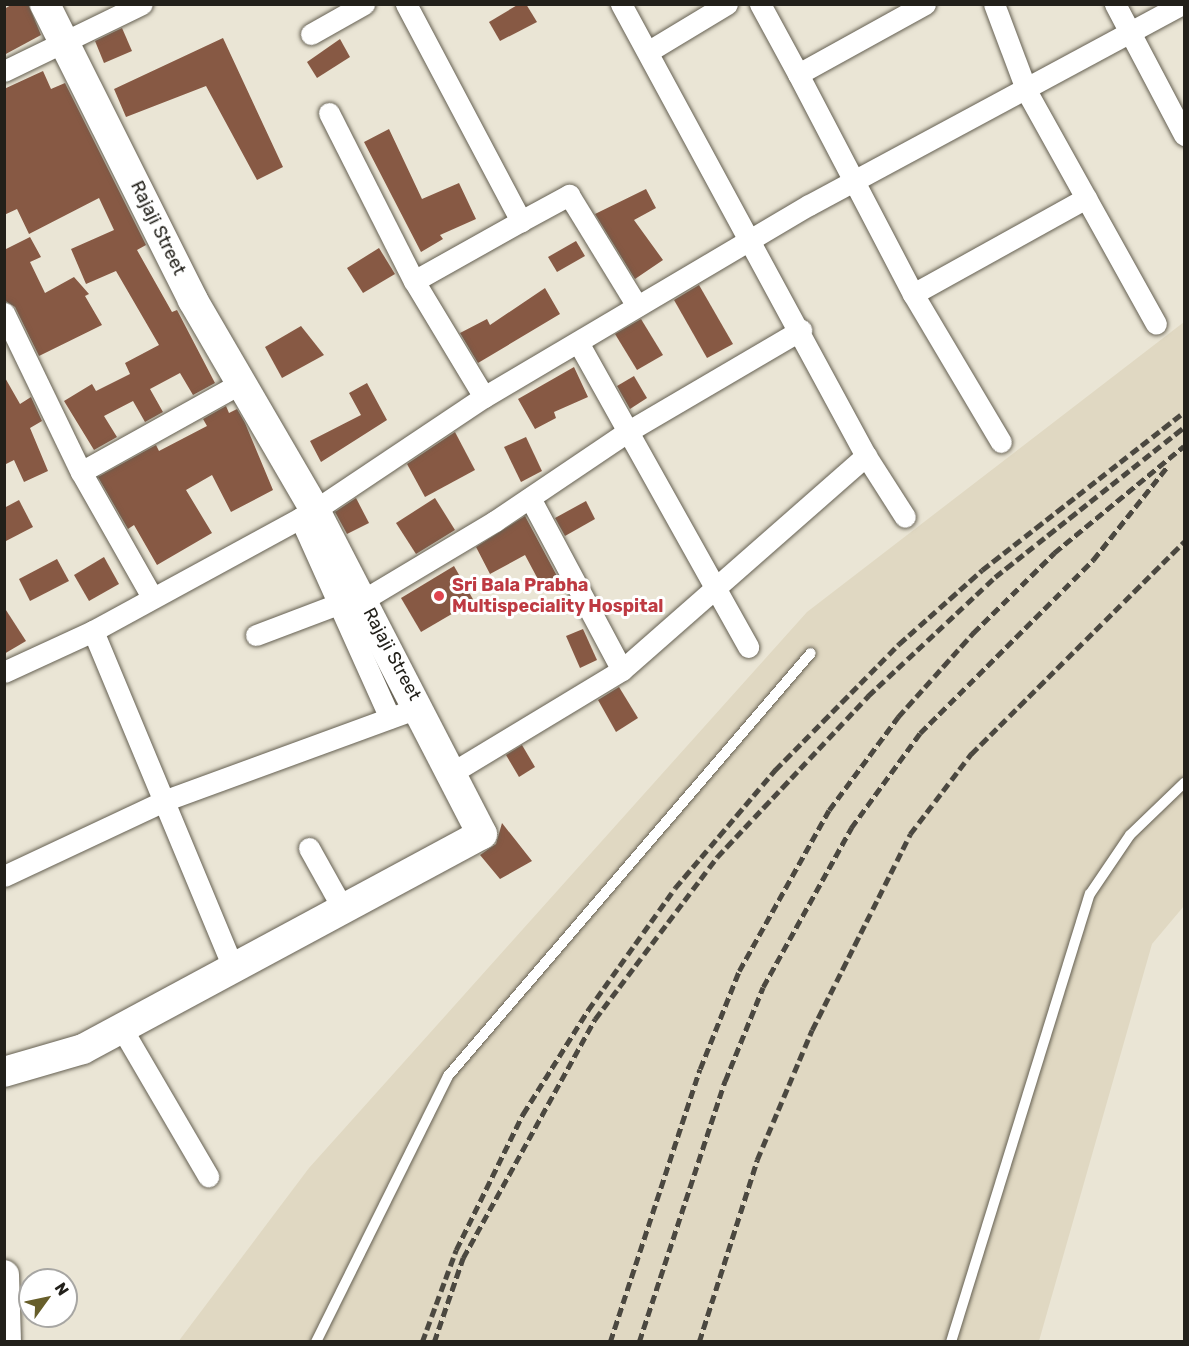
<!DOCTYPE html>
<style>
body{margin:0}
#map{position:relative;width:1189px;height:1346px;overflow:hidden;background:#eae5d5;font-family:Rubik,sans-serif}
div>[style]{position:absolute}
.built>*{inset:0;background:#e0d8c2}
.building>*{inset:0;background:#875944}
.roads{filter:drop-shadow(0 0 2px #656052) drop-shadow(0 0 2px #656052)}
.lane>*{height:10px;margin:-5px;padding:0 5px;transform-origin:5px;border-radius:5px;background:#fff}
.street>*{height:21px;margin:-10.5px;padding:0 10.5px;transform-origin:10.5px;border-radius:10.5px;background:#fff}
.secondary>*{height:30px;margin:-15px;padding:0 15px;transform-origin:15px;border-radius:15px;background:#fff}
.rail>*{height:4.5px;margin-top:-2.25px;transform-origin:0;background:repeating-linear-gradient(90deg,#4b4840 0 9px,transparent 0 13.5px)}
.dots>*{width:16px;height:16px;translate:-50% -50%;box-sizing:border-box;border:3px solid #fff;border-radius:50%}
span{translate:-50% -50%;white-space:nowrap;text-align:center;line-height:1.15;-webkit-text-stroke:6px #fff;paint-order:stroke}
.street-label{font-size:18px;color:#22201a}
.health-label{font-size:18px;color:#be3a42;font-weight:700}
.left{translate:0 -50%;text-align:left}
.frame{position:absolute;inset:0;border:6px solid #22201a;pointer-events:none}
.north{position:absolute;left:18px;top:1268px;width:60px;height:60px;box-sizing:border-box;background:#fff;border:2px solid #a7a6a3;border-radius:50%;rotate:57deg;font-size:16px;font-weight:700;line-height:24px;text-align:center;color:#22201a}
.north::after{content:'';display:block;margin:auto;width:21px;height:27px;background:#675e2a;clip-path:polygon(50% 0,100% 100%,50% 72%,0 100%)}
</style>
<div id="map">
<div class="built">
<i style="clip-path:polygon(1184px 322px,1184px 906px,1152px 944px,1039px 1341px,178px 1342px,309px 1168px,807px 612px)"></i>
</div>
<div class="building">
<i style="clip-path:polygon(13px 4px,28px 4px,41px 35px,4px 55px,4px 9px)"></i>
<i style="clip-path:polygon(519px 4px,526px 4px,537px 22px,500px 41px,489px 22px)"></i>
<i style="clip-path:polygon(122px 28px,132px 51px,104px 63px,95px 41px)"></i>
<i style="clip-path:polygon(223px 38px,283px 167px,257px 180px,206px 86px,126px 117px,114px 89px)"></i>
<i style="clip-path:polygon(340px 39px,350px 57px,317px 78px,307px 62px)"></i>
<i style="clip-path:polygon(43px 71px,51px 89px,65px 83px,146px 245px,137px 250px,172px 312px,177px 310px,215px 383px,193px 395px,180px 373px,150px 389px,163px 412px,145px 422px,133px 401px,104px 416px,117px 437px,94px 450px,64px 401px,92px 384px,96px 391px,130px 374px,125px 363px,159px 345px,116px 271px,86px 284px,71px 249px,114px 230px,99px 198px,29px 234px,17px 209px,4px 215px,4px 89px)"></i>
<i style="clip-path:polygon(389px 129px,422px 199px,459px 183px,476px 219px,440px 235px,443px 239px,421px 252px,364px 142px)"></i>
<i style="clip-path:polygon(646px 189px,656px 208px,634px 220px,663px 260px,635px 279px,595px 214px)"></i>
<i style="clip-path:polygon(30px 237px,41px 257px,30px 262px,45px 293px,74px 277px,89px 294px,85px 296px,102px 325px,39px 356px,15px 307px,4px 300px,4px 250px)"></i>
<i style="clip-path:polygon(576px 241px,585px 256px,557px 272px,548px 257px)"></i>
<i style="clip-path:polygon(379px 248px,395px 274px,363px 293px,347px 268px)"></i>
<i style="clip-path:polygon(699px 285px,733px 344px,707px 358px,674px 300px)"></i>
<i style="clip-path:polygon(545px 288px,560px 314px,478px 363px,460px 333px,487px 319px,490px 325px)"></i>
<i style="clip-path:polygon(641px 319px,663px 355px,637px 370px,615px 334px)"></i>
<i style="clip-path:polygon(301px 326px,324px 355px,282px 378px,265px 347px)"></i>
<i style="clip-path:polygon(574px 367px,588px 397px,554px 412px,556px 418px,535px 429px,518px 399px)"></i>
<i style="clip-path:polygon(4px 376px,20px 404px,31px 397px,42px 421px,30px 428px,48px 471px,24px 482px,14px 460px,4px 465px)"></i>
<i style="clip-path:polygon(634px 376px,647px 398px,630px 409px,617px 386px)"></i>
<i style="clip-path:polygon(367px 383px,387px 420px,321px 462px,310px 441px,361px 415px,349px 393px)"></i>
<i style="clip-path:polygon(226px 406px,229px 413px,237px 409px,245px 423px,273px 490px,231px 512px,212px 475px,186px 490px,212px 533px,157px 565px,134px 525px,128px 529px,98px 477px,156px 445px,159px 451px,207px 426px,203px 419px)"></i>
<i style="clip-path:polygon(455px 432px,475px 470px,425px 497px,407px 464px)"></i>
<i style="clip-path:polygon(526px 437px,542px 471px,521px 482px,504px 447px)"></i>
<i style="clip-path:polygon(356px 498px,369px 523px,347px 534px,335px 512px)"></i>
<i style="clip-path:polygon(435px 498px,455px 530px,416px 554px,396px 523px)"></i>
<i style="clip-path:polygon(19px 500px,33px 527px,4px 542px,4px 508px)"></i>
<i style="clip-path:polygon(586px 501px,595px 519px,565px 536px,555px 518px)"></i>
<i style="clip-path:polygon(525px 516px,557px 576px,541px 585px,525px 555px,490px 574px,476px 547px)"></i>
<i style="clip-path:polygon(104px 557px,119px 584px,89px 601px,74px 575px)"></i>
<i style="clip-path:polygon(57px 559px,69px 581px,30px 601px,19px 579px)"></i>
<i style="clip-path:polygon(454px 566px,474px 601px,421px 632px,401px 598px)"></i>
<i style="clip-path:polygon(4px 607px,26px 641px,4px 654px)"></i>
<i style="clip-path:polygon(583px 629px,597px 660px,580px 668px,566px 636px)"></i>
<i style="clip-path:polygon(619px 687px,638px 718px,616px 732px,598px 700px)"></i>
<i style="clip-path:polygon(522px 745px,535px 767px,519px 777px,506px 755px)"></i>
<i style="clip-path:polygon(502px 823px,532px 861px,500px 879px,480px 855px,496px 844px)"></i>
</div>
<div class="roads">
<div class="lane">
<i style="left:316px;top:1342px;width:297px;rotate:-63.6deg"></i>
<i style="left:448px;top:1076px;width:557px;rotate:-49.37deg"></i>
<i style="left:951px;top:1342px;width:469px;rotate:-72.8deg"></i>
<i style="left:1090px;top:894px;width:71px;rotate:-55.9deg"></i>
<i style="left:1130px;top:835px;width:75px;rotate:-43.9deg"></i>
</div>
<div class="street">
<i style="left:406px;top:4px;width:246px;rotate:62.1deg"></i>
<i style="left:521px;top:221px;width:55px;rotate:-28.4deg"></i>
<i style="left:569px;top:195px;width:130px;rotate:58.5deg"></i>
<i style="left:621px;top:4px;width:514px;rotate:61.54deg"></i>
<i style="left:866px;top:456px;width:72px;rotate:57.4deg"></i>
<i style="left:760px;top:4px;width:80px;rotate:61.5deg"></i>
<i style="left:925px;top:4px;width:145px;rotate:151.1deg"></i>
<i style="left:798px;top:74px;width:248px;rotate:62.4deg"></i>
<i style="left:913px;top:294px;width:172px;rotate:59.3deg"></i>
<i style="left:994px;top:4px;width:94px;rotate:69.4deg"></i>
<i style="left:1027px;top:92px;width:265px;rotate:60.9deg"></i>
<i style="left:1115px;top:4px;width:148px;rotate:62.2deg"></i>
<i style="left:311px;top:34px;width:61px;rotate:-29.5deg"></i>
<i style="left:649px;top:51px;width:91px;rotate:-31.1deg"></i>
<i style="left:4px;top:71px;width:153px;rotate:-25.9deg"></i>
<i style="left:329px;top:113px;width:188px;rotate:63.2deg"></i>
<i style="left:913px;top:294px;width:198px;rotate:-29deg"></i>
<i style="left:4px;top:313px;width:177px;rotate:64.2deg"></i>
<i style="left:579px;top:344px;width:347px;rotate:60.8deg"></i>
<i style="left:484px;top:397px;width:135px;rotate:-121.1deg"></i>
<i style="left:414px;top:281px;width:123px;rotate:-29.3deg"></i>
<i style="left:530px;top:498px;width:195px;rotate:61.9deg"></i>
<i style="left:300px;top:518px;width:219px;rotate:65.8deg"></i>
<i style="left:152px;top:597px;width:144px;rotate:-119.6deg"></i>
<i style="left:81px;top:472px;width:181px;rotate:-29.1deg"></i>
<i style="left:363px;top:600px;width:154px;rotate:-30.9deg"></i>
<i style="left:495px;top:521px;width:159px;rotate:-34deg"></i>
<i style="left:627px;top:432px;width:202px;rotate:-30.4deg"></i>
<i style="left:93px;top:631px;width:362px;rotate:67.4deg"></i>
<i style="left:256px;top:635px;width:88px;rotate:-20.7deg"></i>
<i style="left:4px;top:672px;width:98px;rotate:-24.7deg"></i>
<i style="left:93px;top:631px;width:253px;rotate:-28.6deg"></i>
<i style="left:315px;top:510px;width:203px;rotate:-33.8deg"></i>
<i style="left:484px;top:397px;width:377px;rotate:-30.6deg"></i>
<i style="left:809px;top:205px;width:425px;rotate:-28.3deg"></i>
<i style="left:453px;top:772px;width:197px;rotate:-31.1deg"></i>
<i style="left:622px;top:670px;width:325px;rotate:-41.3deg"></i>
<i style="left:309px;top:848px;width:68px;rotate:60.8deg"></i>
<i style="left:4px;top:876px;width:179px;rotate:-25.1deg"></i>
<i style="left:166px;top:800px;width:270px;rotate:-20.1deg"></i>
<i style="left:121px;top:1027px;width:173px;rotate:59.7deg"></i>
</div>
<div class="secondary">
<i style="left:4px;top:1072px;width:82px;rotate:-16.2deg"></i>
<i style="left:83px;top:1049px;width:453px;rotate:-28.3deg"></i>
<i style="left:482px;top:834px;width:365px;rotate:-117.3deg"></i>
<i style="left:315px;top:510px;width:243px;rotate:-120.2deg"></i>
<i style="left:193px;top:300px;width:331px;rotate:-116.6deg"></i>
<i style="left:4px;top:1275px;width:67px;rotate:88.3deg"></i>
</div>
</div>
<div class="rail">
<i style="left:422px;top:1342px;width:98px;rotate:-69.7deg"></i>
<i style="left:456px;top:1250px;width:152px;rotate:-63.8deg"></i>
<i style="left:523px;top:1114px;width:123px;rotate:-58deg"></i>
<i style="left:588px;top:1010px;width:150px;rotate:-54.5deg"></i>
<i style="left:675px;top:888px;width:155px;rotate:-49.7deg"></i>
<i style="left:775px;top:770px;width:177px;rotate:-45.5deg"></i>
<i style="left:899px;top:644px;width:111px;rotate:-41.7deg"></i>
<i style="left:982px;top:570px;width:256px;rotate:-38deg"></i>
<i style="left:434px;top:1342px;width:89px;rotate:-71deg"></i>
<i style="left:463px;top:1258px;width:273px;rotate:-61.1deg"></i>
<i style="left:595px;top:1019px;width:203px;rotate:-53deg"></i>
<i style="left:717px;top:857px;width:221px;rotate:-46.8deg"></i>
<i style="left:868px;top:696px;width:174px;rotate:-43.1deg"></i>
<i style="left:995px;top:577px;width:241px;rotate:-38.4deg"></i>
<i style="left:610px;top:1342px;width:287px;rotate:-71.8deg"></i>
<i style="left:700px;top:1069px;width:105px;rotate:-68.3deg"></i>
<i style="left:739px;top:971px;width:184px;rotate:-60.8deg"></i>
<i style="left:829px;top:810px;width:116px;rotate:-53.4deg"></i>
<i style="left:898px;top:717px;width:113px;rotate:-48.2deg"></i>
<i style="left:973px;top:633px;width:114px;rotate:-44.6deg"></i>
<i style="left:1054px;top:553px;width:168px;rotate:-39.5deg"></i>
<i style="left:639px;top:1342px;width:275px;rotate:-71.8deg"></i>
<i style="left:725px;top:1081px;width:101px;rotate:-68deg"></i>
<i style="left:763px;top:987px;width:182px;rotate:-61deg"></i>
<i style="left:851px;top:828px;width:117px;rotate:-54deg"></i>
<i style="left:920px;top:733px;width:245px;rotate:-45deg"></i>
<i style="left:1093px;top:560px;width:119px;rotate:-51.5deg"></i>
<i style="left:699px;top:1342px;width:191px;rotate:-72.3deg"></i>
<i style="left:757px;top:1160px;width:141px;rotate:-67.1deg"></i>
<i style="left:812px;top:1030px;width:219px;rotate:-63.4deg"></i>
<i style="left:910px;top:834px;width:101px;rotate:-52.7deg"></i>
<i style="left:971px;top:754px;width:301px;rotate:-44.9deg"></i>
</div>
<div class="dots">
<i style="left:439px;top:596px;background:#e0444e"></i>
</div>
<div class="street-label">
<span style="left:158px;top:228px;rotate:64deg">Rajaji Street</span>
<span style="left:392px;top:654px;rotate:62deg">Rajaji Street</span>
</div>
<div class="health-label">
<span class="left" style="left:452px;top:596px">Sri Bala Prabha<br>Multispeciality Hospital</span>
</div>
<div class="frame"></div>
<div class="north">N</div>
</div>
